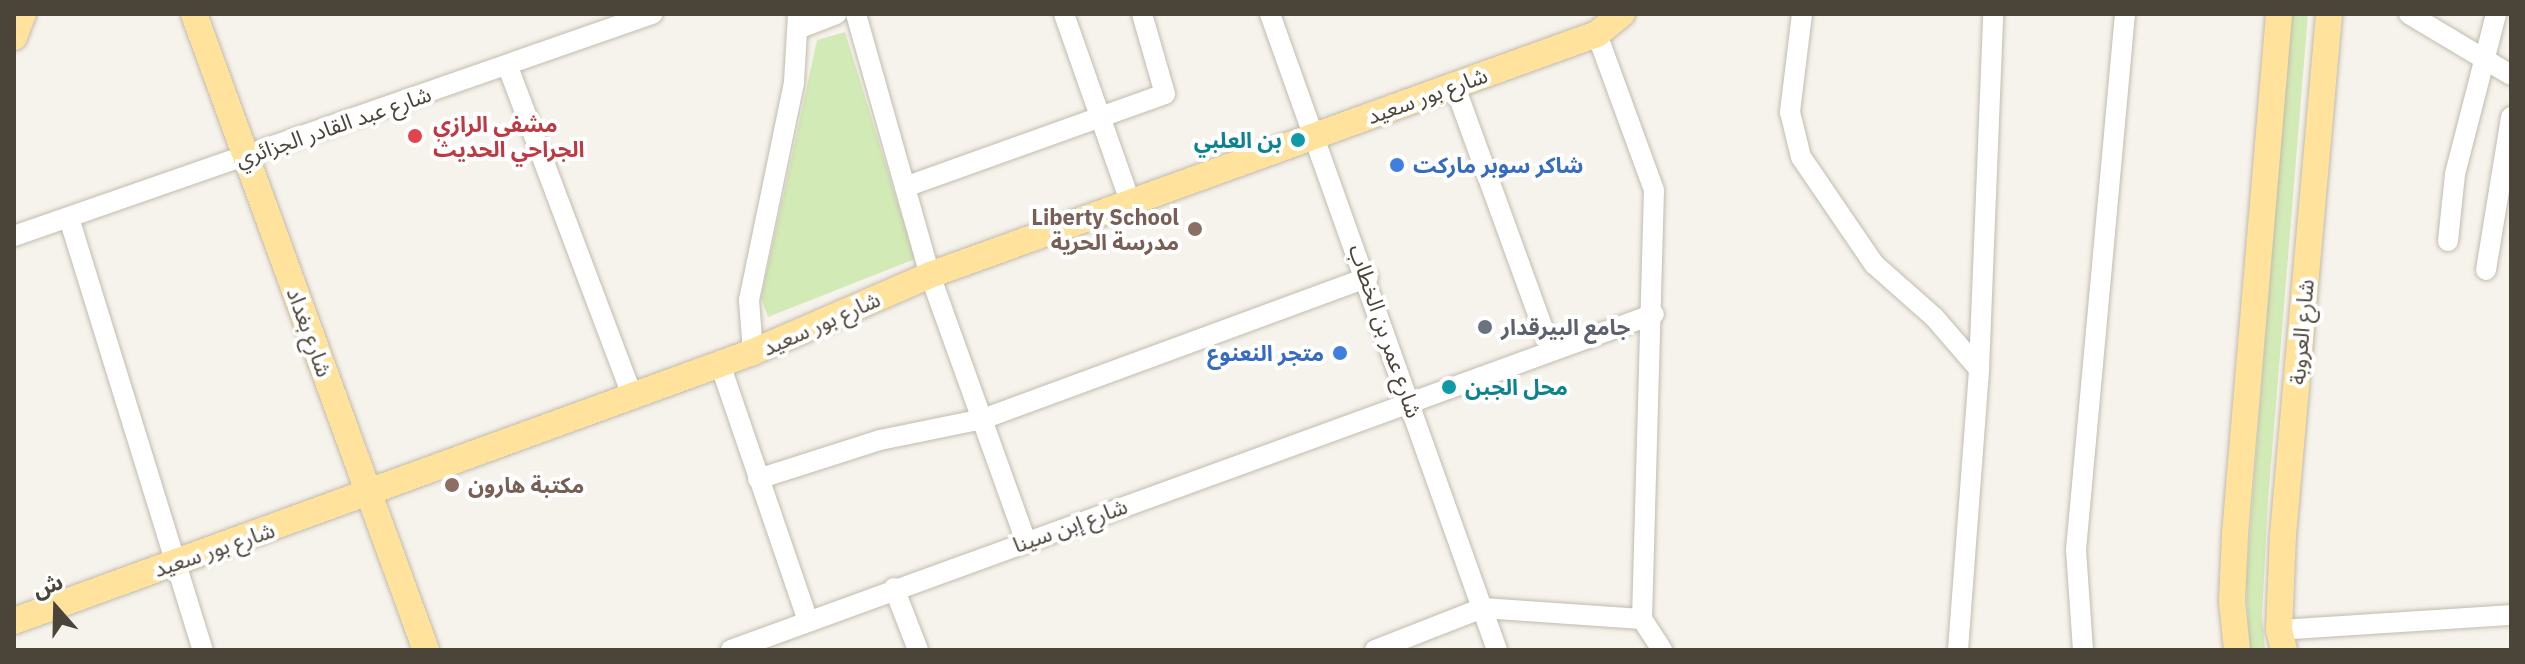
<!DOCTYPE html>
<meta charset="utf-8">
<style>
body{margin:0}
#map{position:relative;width:2525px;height:664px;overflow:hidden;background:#f6f3ec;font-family:"IBM Plex Sans","Noto Sans Arabic",sans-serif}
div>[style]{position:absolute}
.green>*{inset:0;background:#d2eab5}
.roads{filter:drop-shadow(0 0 2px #c2bbae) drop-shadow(0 0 2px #c2bbae)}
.minor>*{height:20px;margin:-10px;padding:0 10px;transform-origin:10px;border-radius:10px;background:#fff}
.major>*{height:26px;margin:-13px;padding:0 13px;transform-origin:13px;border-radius:13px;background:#ffe39c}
.dots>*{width:22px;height:22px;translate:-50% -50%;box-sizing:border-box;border:4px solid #fff;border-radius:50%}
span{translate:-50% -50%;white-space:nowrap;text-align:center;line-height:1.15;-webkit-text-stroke:8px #fff;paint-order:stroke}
.street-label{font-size:22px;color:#4b4439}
.health-label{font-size:22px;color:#be3a42;font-weight:700}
.left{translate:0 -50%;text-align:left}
.culture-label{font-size:22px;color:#0d838f;font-weight:700}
.right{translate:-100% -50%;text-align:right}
.shop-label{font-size:22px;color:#366cbe;font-weight:700}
.education-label{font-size:22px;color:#785e54;font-weight:700}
.worship-label{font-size:22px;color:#5b616d;font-weight:700}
.frame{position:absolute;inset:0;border:16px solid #4b4439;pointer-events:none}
.north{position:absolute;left:16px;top:568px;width:80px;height:80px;-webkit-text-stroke:6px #fff;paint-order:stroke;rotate:340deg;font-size:22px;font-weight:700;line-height:32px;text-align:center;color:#4b4439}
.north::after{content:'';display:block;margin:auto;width:28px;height:36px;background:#4b4439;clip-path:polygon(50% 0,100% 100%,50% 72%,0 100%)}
</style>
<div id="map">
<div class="green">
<i style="clip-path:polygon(2291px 14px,2308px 14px,2268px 500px,2262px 615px,2265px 650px,2250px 650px,2246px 583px)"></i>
<i style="clip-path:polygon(845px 32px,915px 259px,768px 317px,761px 298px,817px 40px)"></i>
</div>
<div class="roads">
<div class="minor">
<i style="left:856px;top:14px;width:271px;rotate:74.2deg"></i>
<i style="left:930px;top:275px;width:283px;rotate:70.2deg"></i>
<i style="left:1064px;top:14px;width:198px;rotate:70.6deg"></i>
<i style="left:1270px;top:14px;width:675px;rotate:70.36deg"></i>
<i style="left:1802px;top:14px;width:99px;rotate:97deg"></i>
<i style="left:1790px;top:112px;width:46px;rotate:76.3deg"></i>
<i style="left:1801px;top:157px;width:130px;rotate:55.7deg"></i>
<i style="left:1874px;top:264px;width:80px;rotate:41.5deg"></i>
<i style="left:1934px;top:317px;width:69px;rotate:49.1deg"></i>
<i style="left:2409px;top:14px;width:119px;rotate:30.9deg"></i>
<i style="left:800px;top:28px;width:39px;rotate:-21deg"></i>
<i style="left:508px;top:67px;width:352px;rotate:69.3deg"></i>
<i style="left:1454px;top:84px;width:283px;rotate:70deg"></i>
<i style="left:905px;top:187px;width:276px;rotate:-19.7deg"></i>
<i style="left:1165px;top:94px;width:83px;rotate:-106deg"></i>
<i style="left:69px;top:218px;width:452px;rotate:72.8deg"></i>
<i style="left:14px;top:236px;width:676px;rotate:-19.19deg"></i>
<i style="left:2448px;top:241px;width:67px;rotate:-84deg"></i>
<i style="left:2455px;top:174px;width:165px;rotate:-75.6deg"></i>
<i style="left:2486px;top:270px;width:155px;rotate:-80.7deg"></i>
<i style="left:753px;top:352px;width:52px;rotate:-94.4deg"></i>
<i style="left:749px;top:300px;width:223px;rotate:-78.3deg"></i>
<i style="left:794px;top:82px;width:68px;rotate:-86.6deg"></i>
<i style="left:720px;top:364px;width:272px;rotate:71.1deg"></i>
<i style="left:758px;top:479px;width:128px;rotate:-17.7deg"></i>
<i style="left:880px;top:440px;width:105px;rotate:-11.5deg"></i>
<i style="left:983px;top:419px;width:410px;rotate:-20.2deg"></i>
<i style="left:894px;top:588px;width:66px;rotate:68.8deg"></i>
<i style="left:1642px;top:619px;width:37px;rotate:57deg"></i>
<i style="left:2279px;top:630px;width:232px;rotate:-3.7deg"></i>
<i style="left:731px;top:650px;width:982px;rotate:-20deg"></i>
<i style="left:1375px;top:650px;width:116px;rotate:-21.3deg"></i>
<i style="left:1483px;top:608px;width:159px;rotate:4deg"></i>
<i style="left:1642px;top:619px;width:429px;rotate:-88.4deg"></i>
<i style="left:1654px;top:190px;width:166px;rotate:-110.1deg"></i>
<i style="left:1958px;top:650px;width:282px;rotate:-85.7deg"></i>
<i style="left:1979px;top:369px;width:355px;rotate:-87.7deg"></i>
<i style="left:2083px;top:650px;width:100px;rotate:-94deg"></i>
<i style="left:2076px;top:550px;width:538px;rotate:-84.78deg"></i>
</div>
<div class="major">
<i style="left:194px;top:14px;width:677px;rotate:69.96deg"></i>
<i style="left:14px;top:37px;width:25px;rotate:-69deg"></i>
<i style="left:14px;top:621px;width:786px;rotate:-20deg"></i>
<i style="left:753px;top:352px;width:193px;rotate:-23.5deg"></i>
<i style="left:930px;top:275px;width:709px;rotate:-19.87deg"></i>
<i style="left:1597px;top:34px;width:32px;rotate:-39deg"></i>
<i style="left:2237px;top:650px;width:49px;rotate:-95.8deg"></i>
<i style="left:2232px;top:601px;width:67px;rotate:-87.4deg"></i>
<i style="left:2235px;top:534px;width:522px;rotate:-85.16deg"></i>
<i style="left:2284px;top:650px;width:21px;rotate:-104deg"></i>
<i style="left:2279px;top:630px;width:95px;rotate:-87.6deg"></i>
<i style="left:2283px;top:535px;width:523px;rotate:-84.95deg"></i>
</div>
</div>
<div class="dots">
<i style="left:415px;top:136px;background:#e0444e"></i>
<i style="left:1298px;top:140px;background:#0f9aa8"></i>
<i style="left:1397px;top:165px;background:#3f7fe0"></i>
<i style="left:1195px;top:229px;background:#8d6e63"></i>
<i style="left:1485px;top:327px;background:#6b7280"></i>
<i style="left:1340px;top:353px;background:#3f7fe0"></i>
<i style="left:1449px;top:387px;background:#0f9aa8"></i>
<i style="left:452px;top:485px;background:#8d6e63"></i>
</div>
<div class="street-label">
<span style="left:1427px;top:95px;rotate:-20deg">شارع بور سعيد</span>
<span style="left:333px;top:126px;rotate:-19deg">شارع عبد القادر الجزائري</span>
<span style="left:821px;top:323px;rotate:-24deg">شارع بور سعيد</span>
<span style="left:1386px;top:331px;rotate:71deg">شارع عمر بن الخطاب</span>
<span style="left:310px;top:332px;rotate:70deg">شارع بغداد</span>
<span style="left:2301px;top:332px;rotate:-85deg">شارع العروبة</span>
<span style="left:1070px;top:525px;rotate:-20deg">شارع إبن سينا</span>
<span style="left:214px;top:549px;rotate:-19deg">شارع بور سعيد</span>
</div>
<div class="health-label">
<span class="left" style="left:433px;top:136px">مشفى الرازي<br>الجراحي الحديث</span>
</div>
<div class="culture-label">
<span class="right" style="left:1282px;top:140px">بن العلبي</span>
<span class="left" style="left:1465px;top:387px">محل الجبن</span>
</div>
<div class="shop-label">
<span class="left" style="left:1413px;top:165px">شاكر سوبر ماركت</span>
<span class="right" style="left:1324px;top:353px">متجر النعنوع</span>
</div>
<div class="education-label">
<span class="right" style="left:1179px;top:229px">Liberty School<br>مدرسة الحرية</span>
<span class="left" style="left:468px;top:485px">مكتبة هارون</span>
</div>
<div class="worship-label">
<span class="left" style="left:1501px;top:327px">جامع البيرقدار</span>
</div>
<div class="frame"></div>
<div class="north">ش</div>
</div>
